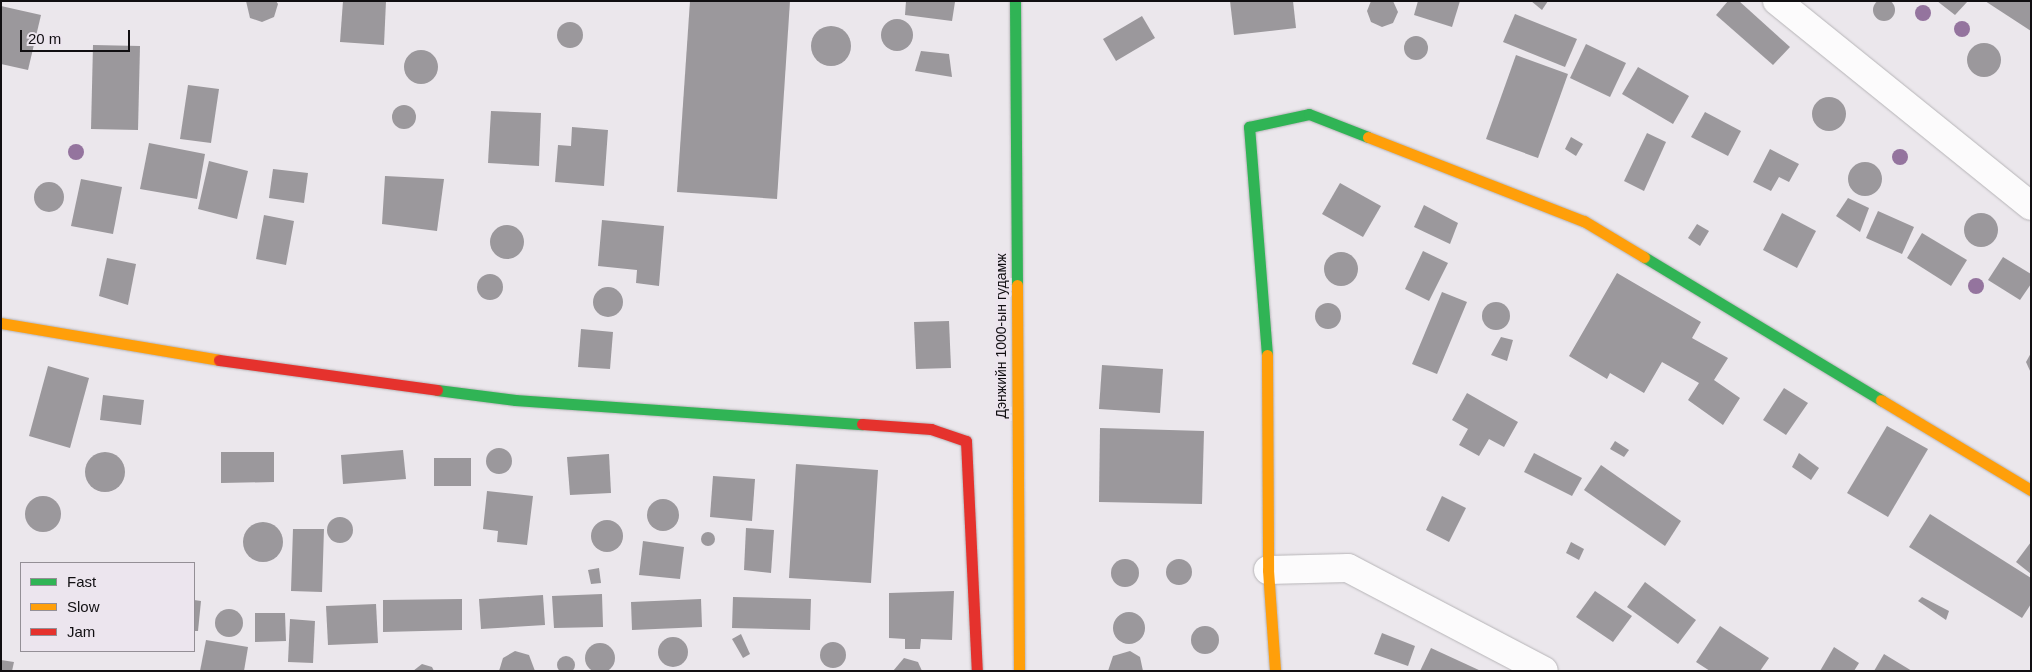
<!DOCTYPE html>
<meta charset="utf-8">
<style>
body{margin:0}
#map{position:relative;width:2032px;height:672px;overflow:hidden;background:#ebe7ec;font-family:Helvetica,sans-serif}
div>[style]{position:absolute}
.building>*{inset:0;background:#9b989c}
.round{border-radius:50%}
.roads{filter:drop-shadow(0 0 1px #b6b4b7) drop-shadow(0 0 1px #b6b4b7)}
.street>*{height:28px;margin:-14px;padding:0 14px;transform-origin:14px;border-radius:14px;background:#fcfbfc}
.fast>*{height:11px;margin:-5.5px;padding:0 5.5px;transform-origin:5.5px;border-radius:5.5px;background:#30b455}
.slow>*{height:11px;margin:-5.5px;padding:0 5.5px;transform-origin:5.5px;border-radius:5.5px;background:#ff9f0a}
.jam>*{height:11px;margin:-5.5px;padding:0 5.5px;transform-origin:5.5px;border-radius:5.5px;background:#e5322d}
.trees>*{width:16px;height:16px;margin:-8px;border-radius:50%;background:#94749e}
span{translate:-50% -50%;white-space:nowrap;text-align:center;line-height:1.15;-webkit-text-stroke:5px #ece5ee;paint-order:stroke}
.street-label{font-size:14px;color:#110f12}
.frame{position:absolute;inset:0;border:2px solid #110f12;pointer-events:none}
.legend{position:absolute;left:20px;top:562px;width:175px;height:90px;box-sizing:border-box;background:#ece5ee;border:1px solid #948f96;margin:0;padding:6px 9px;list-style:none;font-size:15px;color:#110f12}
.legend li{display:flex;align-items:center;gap:10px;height:25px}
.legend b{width:25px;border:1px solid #948f96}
.scale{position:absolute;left:20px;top:30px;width:110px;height:22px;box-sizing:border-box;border:2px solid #110f12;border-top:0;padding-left:6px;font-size:15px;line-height:18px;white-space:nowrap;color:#110f12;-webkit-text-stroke:4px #ece5ee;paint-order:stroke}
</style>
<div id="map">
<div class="building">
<i class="round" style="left:1873px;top:-1px;width:22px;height:22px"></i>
<i style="clip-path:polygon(246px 1px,276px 1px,278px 4px,274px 17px,262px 22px,250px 18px)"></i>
<i style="clip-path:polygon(343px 1px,386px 1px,384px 45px,340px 42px)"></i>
<i style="clip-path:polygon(690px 1px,790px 1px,777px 199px,677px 192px)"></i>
<i style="clip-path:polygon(906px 1px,955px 2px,952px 21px,905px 15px)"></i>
<i style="clip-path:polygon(1230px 1px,1293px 1px,1296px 28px,1234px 35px)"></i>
<i style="clip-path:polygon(1371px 1px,1393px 1px,1398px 12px,1393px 23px,1382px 27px,1371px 22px,1367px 11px)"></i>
<i style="clip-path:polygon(1418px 1px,1460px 1px,1452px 27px,1414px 15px)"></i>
<i style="clip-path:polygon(1531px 1px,1548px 1px,1542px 10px)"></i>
<i style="clip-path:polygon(1728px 1px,1739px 1px,1790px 47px,1773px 65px,1716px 15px)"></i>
<i style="clip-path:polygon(1937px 1px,1968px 1px,1955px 15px)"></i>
<i style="clip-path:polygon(1985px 1px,2031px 1px,2031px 31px)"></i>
<i style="clip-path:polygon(1px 6px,41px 15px,28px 70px,1px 64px)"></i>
<i style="clip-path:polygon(1515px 14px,1577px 39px,1565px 67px,1503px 42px)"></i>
<i style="clip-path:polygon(1142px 16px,1155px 38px,1116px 61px,1103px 39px)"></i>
<i class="round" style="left:881px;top:19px;width:32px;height:32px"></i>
<i class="round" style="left:557px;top:22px;width:26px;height:26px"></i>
<i class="round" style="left:811px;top:26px;width:40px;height:40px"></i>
<i class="round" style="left:1404px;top:36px;width:24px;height:24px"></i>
<i class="round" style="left:1967px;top:43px;width:34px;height:34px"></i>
<i style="clip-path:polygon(1586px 44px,1626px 63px,1610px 97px,1570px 78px)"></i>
<i style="clip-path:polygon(93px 45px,140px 46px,138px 130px,91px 129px)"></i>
<i class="round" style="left:404px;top:50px;width:34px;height:34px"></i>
<i style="clip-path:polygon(921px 51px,949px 54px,952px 77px,915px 71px)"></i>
<i style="clip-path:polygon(1516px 55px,1568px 74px,1538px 158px,1486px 139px)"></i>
<i style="clip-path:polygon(1638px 67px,1689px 96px,1673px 124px,1622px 94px)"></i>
<i style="clip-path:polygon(188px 85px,219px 89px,211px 143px,180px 139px)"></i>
<i class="round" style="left:1812px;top:97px;width:34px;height:34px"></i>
<i class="round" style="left:392px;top:105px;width:24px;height:24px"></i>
<i style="clip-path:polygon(491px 111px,541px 113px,539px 166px,488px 163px)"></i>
<i style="clip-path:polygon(1705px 112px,1741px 131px,1728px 156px,1691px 137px)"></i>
<i style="clip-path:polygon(572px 127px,608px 130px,604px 186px,555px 182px,558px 145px,571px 146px)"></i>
<i style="clip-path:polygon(1647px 133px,1666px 142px,1644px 191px,1624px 181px)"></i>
<i style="clip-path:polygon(1571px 137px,1583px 144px,1576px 156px,1565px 149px)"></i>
<i style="clip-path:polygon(149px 143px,205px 154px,197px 199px,140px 189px)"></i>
<i style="clip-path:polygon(1770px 149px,1799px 164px,1789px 182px,1779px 177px,1771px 191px,1753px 182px)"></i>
<i style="clip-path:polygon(209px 161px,248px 171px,237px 219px,198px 209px)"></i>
<i class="round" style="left:1848px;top:162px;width:34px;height:34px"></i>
<i style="clip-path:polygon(273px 169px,308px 173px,304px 203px,269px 198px)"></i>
<i style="clip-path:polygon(385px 176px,444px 179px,437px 231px,382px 224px)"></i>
<i style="clip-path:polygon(81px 179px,122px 187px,113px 234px,71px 226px)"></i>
<i class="round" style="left:34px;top:182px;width:30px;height:30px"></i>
<i style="clip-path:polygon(1340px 183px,1381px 206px,1363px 237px,1322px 214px)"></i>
<i style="clip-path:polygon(1848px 198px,1869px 208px,1860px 232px,1836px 216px)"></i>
<i style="clip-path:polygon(1424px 205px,1458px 223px,1450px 244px,1414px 227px)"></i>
<i style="clip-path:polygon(1878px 211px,1914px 227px,1902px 254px,1866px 238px)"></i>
<i style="clip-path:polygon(1782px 213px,1816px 231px,1797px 268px,1763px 250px)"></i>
<i class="round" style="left:1964px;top:213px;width:34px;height:34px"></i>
<i style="clip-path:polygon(264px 215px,294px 221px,286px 265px,256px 259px)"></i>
<i style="clip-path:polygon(602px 220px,664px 226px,659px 286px,636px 283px,637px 270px,598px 266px)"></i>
<i style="clip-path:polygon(1697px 224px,1709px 231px,1700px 246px,1688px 238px)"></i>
<i class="round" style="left:490px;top:225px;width:34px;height:34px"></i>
<i style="clip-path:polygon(1922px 233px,1967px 260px,1951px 286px,1907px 258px)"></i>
<i style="clip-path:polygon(1423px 251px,1448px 263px,1429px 301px,1405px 289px)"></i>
<i class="round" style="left:1324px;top:252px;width:34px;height:34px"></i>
<i style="clip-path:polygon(2003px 257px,2031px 274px,2031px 284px,2020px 300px,1988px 280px)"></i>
<i style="clip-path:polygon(107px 258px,136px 264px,128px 305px,99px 296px)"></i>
<i style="clip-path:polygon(1617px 273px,1701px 322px,1692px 338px,1728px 358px,1714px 380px,1740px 398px,1723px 425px,1688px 400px,1699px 383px,1662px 362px,1644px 393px,1610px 373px,1607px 379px,1569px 356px)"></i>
<i class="round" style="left:477px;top:274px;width:26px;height:26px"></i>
<i class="round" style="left:593px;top:287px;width:30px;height:30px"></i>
<i style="clip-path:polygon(1442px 292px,1467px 302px,1437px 374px,1412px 364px)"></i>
<i class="round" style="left:1482px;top:302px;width:28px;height:28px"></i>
<i class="round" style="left:1315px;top:303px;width:26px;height:26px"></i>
<i style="clip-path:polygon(949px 321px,951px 368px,916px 369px,914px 322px)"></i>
<i style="clip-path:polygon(581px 329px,613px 332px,610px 369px,578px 367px)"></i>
<i style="clip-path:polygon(1501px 337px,1513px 340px,1507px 361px,1491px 355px)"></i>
<i style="clip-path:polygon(2031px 353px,2031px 373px,2026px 362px)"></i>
<i style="clip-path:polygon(1102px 365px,1163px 369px,1160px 413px,1099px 409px)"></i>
<i style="clip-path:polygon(48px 366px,89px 378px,70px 448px,29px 436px)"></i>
<i style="clip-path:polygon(1784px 388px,1808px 403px,1786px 435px,1763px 420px)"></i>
<i style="clip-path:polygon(1467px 393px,1518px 422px,1504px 447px,1489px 439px,1479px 456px,1459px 445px,1468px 429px,1452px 420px)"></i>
<i style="clip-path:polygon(103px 395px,144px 400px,141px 425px,100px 420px)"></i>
<i style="clip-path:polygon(1887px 426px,1928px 449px,1888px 517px,1847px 493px)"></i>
<i style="clip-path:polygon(1100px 428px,1204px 431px,1202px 504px,1099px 502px)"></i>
<i style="clip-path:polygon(1615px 441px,1629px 450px,1624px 457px,1610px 449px)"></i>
<i class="round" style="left:486px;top:448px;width:26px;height:26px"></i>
<i style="clip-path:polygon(403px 450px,406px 479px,343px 484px,341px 455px)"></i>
<i class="round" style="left:85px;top:452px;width:40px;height:40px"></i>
<i style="clip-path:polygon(221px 452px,274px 452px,274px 482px,221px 483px)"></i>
<i style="clip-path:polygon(1534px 453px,1582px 478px,1572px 496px,1524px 472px)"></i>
<i style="clip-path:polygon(1799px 453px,1819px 468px,1811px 480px,1792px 467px)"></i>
<i style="clip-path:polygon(609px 454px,611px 493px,570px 495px,567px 457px)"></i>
<i style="clip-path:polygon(434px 458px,471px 458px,471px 486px,434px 486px)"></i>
<i style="clip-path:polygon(796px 464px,878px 470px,871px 583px,789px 578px)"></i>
<i style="clip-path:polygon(1601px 465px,1681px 521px,1665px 546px,1584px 490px)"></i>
<i style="clip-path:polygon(713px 476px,755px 479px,752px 521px,710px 517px)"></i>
<i style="clip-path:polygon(487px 491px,533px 496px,527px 545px,497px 542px,498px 531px,483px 529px)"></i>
<i style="clip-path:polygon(1442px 496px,1466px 508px,1449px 542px,1426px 530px)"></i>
<i class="round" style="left:25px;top:496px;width:36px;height:36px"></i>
<i class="round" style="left:647px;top:499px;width:32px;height:32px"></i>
<i style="clip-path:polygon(1930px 514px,2031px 578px,2031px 604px,2022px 618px,1909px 547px)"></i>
<i class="round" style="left:327px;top:517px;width:26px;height:26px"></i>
<i class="round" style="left:591px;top:520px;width:32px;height:32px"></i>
<i class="round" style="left:243px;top:522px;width:40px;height:40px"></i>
<i style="clip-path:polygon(746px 528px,774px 530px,771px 573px,744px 570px)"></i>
<i style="clip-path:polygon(293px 529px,324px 529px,322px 592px,291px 591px)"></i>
<i class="round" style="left:701px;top:532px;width:14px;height:14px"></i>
<i style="clip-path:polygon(643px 541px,684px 547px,680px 579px,639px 575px)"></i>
<i style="clip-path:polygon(1571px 542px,1584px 549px,1579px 560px,1566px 553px)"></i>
<i style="clip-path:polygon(2031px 542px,2031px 574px,2016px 562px)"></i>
<i class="round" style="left:1111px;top:559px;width:28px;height:28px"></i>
<i class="round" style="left:1166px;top:559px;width:26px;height:26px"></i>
<i style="clip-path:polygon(599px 568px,601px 583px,591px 584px,588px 570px)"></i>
<i style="clip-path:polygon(1645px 582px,1696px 620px,1678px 644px,1627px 607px)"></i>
<i style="clip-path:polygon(954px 591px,952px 640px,921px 639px,920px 649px,905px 649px,905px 639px,889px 638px,889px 593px)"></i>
<i style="clip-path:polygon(1595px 591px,1632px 616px,1613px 642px,1576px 617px)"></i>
<i style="clip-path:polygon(602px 594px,603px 627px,554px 628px,552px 596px)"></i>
<i style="clip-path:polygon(543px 595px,545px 625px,481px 629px,479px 599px)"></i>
<i style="clip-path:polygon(733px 597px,811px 599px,810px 630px,732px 628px)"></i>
<i style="clip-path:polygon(1922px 597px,1949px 611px,1946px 620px,1918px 601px)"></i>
<i style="clip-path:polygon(462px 599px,462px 630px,383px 632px,383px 600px)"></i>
<i style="clip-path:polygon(701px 599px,702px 627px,632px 630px,631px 602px)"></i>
<i style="clip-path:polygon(194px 600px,201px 601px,198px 631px,194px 631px)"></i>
<i style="clip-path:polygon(376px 604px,378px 643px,328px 645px,326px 606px)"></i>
<i class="round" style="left:215px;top:609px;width:28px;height:28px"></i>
<i class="round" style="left:1113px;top:612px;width:32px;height:32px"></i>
<i style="clip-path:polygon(255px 613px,285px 613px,286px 641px,255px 642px)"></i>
<i style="clip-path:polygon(290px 619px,315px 621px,313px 663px,288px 662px)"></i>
<i style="clip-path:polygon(1720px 626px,1769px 658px,1760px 671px,1710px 671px,1696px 662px)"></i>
<i class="round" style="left:1191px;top:626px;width:28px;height:28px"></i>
<i style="clip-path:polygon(1382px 633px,1415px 646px,1408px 666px,1374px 654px)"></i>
<i style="clip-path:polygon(741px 634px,750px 654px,743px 658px,732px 639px)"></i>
<i class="round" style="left:658px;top:637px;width:30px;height:30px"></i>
<i style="clip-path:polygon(206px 640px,248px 647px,244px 671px,200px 671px)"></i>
<i class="round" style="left:820px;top:642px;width:26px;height:26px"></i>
<i class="round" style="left:585px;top:643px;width:30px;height:30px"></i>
<i style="clip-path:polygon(1834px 647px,1859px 663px,1854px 671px,1820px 671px)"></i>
<i style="clip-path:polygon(1431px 648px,1481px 671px,1420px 671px)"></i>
<i style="clip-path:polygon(515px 651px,529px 655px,535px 671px,499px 671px,503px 658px)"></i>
<i style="clip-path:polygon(1130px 651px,1140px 657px,1143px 671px,1108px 671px,1113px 656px)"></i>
<i style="clip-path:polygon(1884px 654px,1912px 671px,1874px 671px)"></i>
<i class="round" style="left:557px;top:656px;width:18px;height:18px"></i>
<i style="clip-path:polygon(904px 658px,918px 662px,922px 671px,893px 671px)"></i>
<i style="clip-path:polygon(1px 660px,14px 662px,12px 671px,1px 671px)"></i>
<i style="clip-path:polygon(422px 664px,432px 667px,434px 671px,413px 671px)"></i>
</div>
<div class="roads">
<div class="street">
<i style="left:1777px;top:1px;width:326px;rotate:38.9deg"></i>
<i style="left:1268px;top:570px;width:80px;rotate:-1.4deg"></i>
<i style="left:1348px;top:568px;width:221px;rotate:27.7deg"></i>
</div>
<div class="fast">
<i style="left:1015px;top:1px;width:284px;rotate:89.6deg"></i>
<i style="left:1644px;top:257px;width:277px;rotate:31.1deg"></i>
<i style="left:1267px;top:355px;width:229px;rotate:-94.5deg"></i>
<i style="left:1249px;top:127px;width:61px;rotate:-12.2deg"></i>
<i style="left:1309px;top:114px;width:63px;rotate:21.3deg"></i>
<i style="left:437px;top:390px;width:79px;rotate:7.3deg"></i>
<i style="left:515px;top:400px;width:348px;rotate:4deg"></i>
</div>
<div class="slow">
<i style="left:1368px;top:137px;width:232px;rotate:21.3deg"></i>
<i style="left:1584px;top:221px;width:70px;rotate:31deg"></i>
<i style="left:1017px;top:285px;width:386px;rotate:89.7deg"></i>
<i style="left:1px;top:323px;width:221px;rotate:9.6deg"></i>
<i style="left:1267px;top:355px;width:215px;rotate:89.7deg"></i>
<i style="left:1268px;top:570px;width:101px;rotate:86deg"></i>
<i style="left:1881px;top:400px;width:175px;rotate:31deg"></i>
</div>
<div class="jam">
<i style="left:219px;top:360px;width:220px;rotate:7.8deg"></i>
<i style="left:862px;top:424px;width:69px;rotate:4.1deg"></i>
<i style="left:931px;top:429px;width:37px;rotate:19deg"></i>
<i style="left:966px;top:441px;width:230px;rotate:87.3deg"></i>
</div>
</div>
<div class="trees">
<i style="left:1923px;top:13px"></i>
<i style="left:1962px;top:29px"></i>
<i style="left:76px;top:152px"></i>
<i style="left:1900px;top:157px"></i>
<i style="left:1976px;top:286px"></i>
</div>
<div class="street-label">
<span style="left:1001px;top:336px;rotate:-90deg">Дэнжийн 1000-ын гудамж</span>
</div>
<div class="frame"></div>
<ul class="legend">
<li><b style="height:6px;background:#30b455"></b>Fast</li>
<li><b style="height:6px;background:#ff9f0a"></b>Slow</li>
<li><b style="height:6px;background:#e5322d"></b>Jam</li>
</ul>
<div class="scale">20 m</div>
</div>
